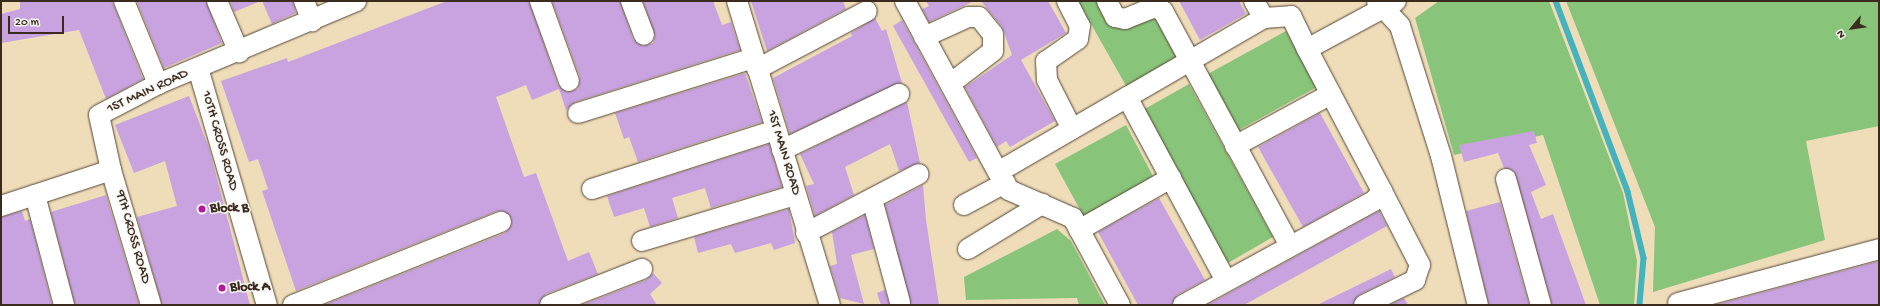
<!DOCTYPE html>
<style>
body{margin:0}
#map{position:relative;width:1880px;height:306px;overflow:hidden;background:#efddba;font-family:"Gochi Hand",sans-serif}
div>[style]{position:absolute}
.green>*{inset:0;background:#88c47a}
.stream>*{height:5.5px;margin:-2.75px;padding:0 2.75px;transform-origin:2.75px;border-radius:2.75px;background:#44b3be}
.building>*{inset:0;background:#c8a3df}
.roads{filter:drop-shadow(0 0 1px #564535) drop-shadow(0 0 1px #564535)}
.minor>*{height:20px;margin:-10px;padding:0 10px;transform-origin:10px;border-radius:10px;background:#fff}
.dots>*{width:11px;height:11px;translate:-50% -50%;box-sizing:border-box;border:2px solid #f6f6f2;border-radius:50%}
span{translate:-50% -50%;white-space:nowrap;text-align:center;line-height:1.15;-webkit-text-stroke:3px #f6f6f2;paint-order:stroke}
.street-label{font-size:14px;color:#3b2a1e}
.poi-label{font-size:14px;color:#3b2a1e;font-weight:700}
.left{translate:0 -50%;text-align:left}
.frame{position:absolute;inset:0;border:2px solid #3b2a1e;pointer-events:none}
.north{position:absolute;left:1832px;top:8px;width:40px;height:40px;-webkit-text-stroke:3px #f6f6f2;paint-order:stroke;rotate:241deg;font-size:11px;font-weight:700;line-height:16px;text-align:center;color:#3b2a1e}
.north::after{content:'';display:block;margin:auto;width:14px;height:18px;background:#3b2a1e;clip-path:polygon(50% 0,100% 100%,50% 72%,0 100%)}
.scale{position:absolute;left:8px;top:16px;width:56px;height:18px;box-sizing:border-box;border:2px solid #3b2a1e;border-top:0;padding-left:5px;font-size:12px;line-height:14px;white-space:nowrap;color:#3b2a1e;-webkit-text-stroke:3px #f6f6f2;paint-order:stroke}
</style>
<div id="map">
<div class="green">
<i style="clip-path:polygon(1078px 1px,1097px 1px,1107px 20px,1154px 14px,1184px 60px,1129px 91px)"></i>
<i style="clip-path:polygon(1439px 1px,1549px 1px,1623px 193px,1637px 261px,1634px 305px,1600px 305px,1543px 135px,1454px 155px,1415px 18px)"></i>
<i style="clip-path:polygon(1566px 1px,1879px 1px,1879px 126px,1806px 141px,1825px 240px,1653px 292px,1655px 227px)"></i>
<i style="clip-path:polygon(1286px 31px,1317px 87px,1237px 131px,1206px 75px)"></i>
<i style="clip-path:polygon(1189px 84px,1273px 237px,1228px 263px,1143px 110px)"></i>
<i style="clip-path:polygon(1126px 125px,1154px 178px,1084px 217px,1055px 164px)"></i>
<i style="clip-path:polygon(1057px 229px,1071px 241px,1105px 305px,1079px 305px,1077px 298px,966px 300px,964px 277px)"></i>
</div>
<div class="stream">
<i style="left:1556px;top:1px;width:204px;rotate:69.3deg"></i>
<i style="left:1628px;top:192px;width:68px;rotate:76.4deg"></i>
<i style="left:1644px;top:258px;width:47px;rotate:94.9deg"></i>
</div>
<div class="building">
<i style="clip-path:polygon(20px 1px,112px 1px,143px 79px,106px 99px,79px 30px,1px 43px,1px 14px,20px 9px)"></i>
<i style="clip-path:polygon(206px 1px,222px 43px,164px 68px,137px 2px)"></i>
<i style="clip-path:polygon(230px 1px,261px 1px,234px 12px)"></i>
<i style="clip-path:polygon(262px 1px,293px 1px,296px 13px,272px 24px)"></i>
<i style="clip-path:polygon(447px 1px,529px 1px,558px 85px,567px 92px,578px 89px,580px 77px,552px 1px,620px 1px,633px 39px,643px 46px,653px 43px,655px 36px,643px 1px,713px 1px,722px 25px,731px 22px,740px 50px,575px 102px,566px 110px,559px 89px,532px 100px,526px 85px,496px 97px,524px 177px,536px 173px,568px 261px,589px 252px,598px 274px,546px 294px,539px 305px,324px 305px,505px 233px,512px 224px,511px 217px,503px 211px,497px 211px,296px 291px,262px 191px,268px 189px,258px 159px,249px 162px,221px 81px,287px 58px,288px 62px)"></i>
<i style="clip-path:polygon(751px 1px,843px 1px,846px 9px,767px 51px)"></i>
<i style="clip-path:polygon(926px 1px,974px 1px,929px 22px,922px 9px,929px 6px)"></i>
<i style="clip-path:polygon(981px 1px,1048px 1px,1066px 33px,1021px 60px,1055px 121px,1010px 147px,1006px 141px,997px 147px,965px 87px,1012px 55px,1002px 27px)"></i>
<i style="clip-path:polygon(1179px 1px,1239px 1px,1246px 14px,1200px 40px)"></i>
<i style="clip-path:polygon(875px 18px,882px 31px,886px 29px,902px 83px,790px 134px,773px 78px,852px 36px,851px 33px)"></i>
<i style="clip-path:polygon(902px 20px,977px 158px,969px 162px,893px 26px)"></i>
<i style="clip-path:polygon(745px 73px,762px 122px,638px 162px,629px 137px,624px 139px,615px 113px)"></i>
<i style="clip-path:polygon(189px 96px,209px 148px,250px 305px,162px 305px,137px 217px,177px 206px,165px 161px,134px 173px,115px 125px)"></i>
<i style="clip-path:polygon(907px 102px,920px 163px,899px 171px,890px 144px,845px 167px,854px 195px,815px 216px,806px 186px,814px 184px,800px 154px)"></i>
<i style="clip-path:polygon(1320px 113px,1364px 193px,1303px 227px,1258px 147px)"></i>
<i style="clip-path:polygon(1534px 131px,1537px 143px,1529px 145px,1546px 185px,1531px 192px,1541px 219px,1553px 214px,1586px 305px,1552px 305px,1514px 171px,1504px 168px,1498px 153px,1464px 162px,1459px 145px)"></i>
<i style="clip-path:polygon(769px 144px,782px 187px,711px 208px,705px 188px,672px 198px,678px 218px,650px 227px,644px 208px,614px 217px,607px 196px)"></i>
<i style="clip-path:polygon(923px 185px,926px 220px,939px 305px,911px 305px,885px 205px)"></i>
<i style="clip-path:polygon(106px 195px,139px 305px,75px 305px,51px 212px)"></i>
<i style="clip-path:polygon(1159px 198px,1205px 280px,1177px 295px,1172px 305px,1138px 305px,1098px 232px)"></i>
<i style="clip-path:polygon(1500px 202px,1529px 305px,1489px 305px,1466px 211px)"></i>
<i style="clip-path:polygon(789px 209px,795px 243px,774px 250px,771px 243px,735px 253px,731px 244px,698px 253px,694px 237px)"></i>
<i style="clip-path:polygon(22px 211px,25px 221px,30px 219px,52px 305px,1px 305px,1px 217px)"></i>
<i style="clip-path:polygon(1379px 211px,1387px 226px,1244px 305px,1207px 305px)"></i>
<i style="clip-path:polygon(865px 215px,874px 249px,851px 255px,864px 304px,840px 298px,830px 266px,837px 264px,832px 232px)"></i>
<i style="clip-path:polygon(1879px 261px,1879px 305px,1715px 305px)"></i>
<i style="clip-path:polygon(1391px 269px,1395px 277px,1359px 295px,1353px 305px,1317px 305px)"></i>
<i style="clip-path:polygon(653px 273px,662px 283px,650px 294px,657px 305px,582px 305px,646px 280px)"></i>
<i style="clip-path:polygon(885px 290px,889px 304px,881px 305px,877px 293px)"></i>
<i style="clip-path:polygon(1404px 298px,1408px 305px,1390px 305px)"></i>
</div>
<div class="roads">
<div class="minor">
<i style="left:124px;top:1px;width:90px;rotate:67.7deg"></i>
<i style="left:217px;top:1px;width:56px;rotate:66.7deg"></i>
<i style="left:304px;top:1px;width:22px;rotate:68deg"></i>
<i style="left:540px;top:1px;width:85px;rotate:70.1deg"></i>
<i style="left:631px;top:1px;width:36px;rotate:69deg"></i>
<i style="left:737px;top:1px;width:318px;rotate:73deg"></i>
<i style="left:905px;top:1px;width:195px;rotate:61.5deg"></i>
<i style="left:1067px;top:1px;width:28px;rotate:63deg"></i>
<i style="left:1080px;top:26px;width:13px;rotate:99deg"></i>
<i style="left:1078px;top:39px;width:39px;rotate:145deg"></i>
<i style="left:1046px;top:61px;width:19px;rotate:87deg"></i>
<i style="left:1047px;top:80px;width:55px;rotate:63deg"></i>
<i style="left:1107px;top:1px;width:18px;rotate:63deg"></i>
<i style="left:1115px;top:17px;width:10px;rotate:11deg"></i>
<i style="left:1125px;top:19px;width:31px;rotate:-22deg"></i>
<i style="left:1154px;top:7px;width:10px;rotate:24deg"></i>
<i style="left:1163px;top:11px;width:267px;rotate:61.6deg"></i>
<i style="left:1254px;top:1px;width:20px;rotate:60deg"></i>
<i style="left:1377px;top:1px;width:34px;rotate:47deg"></i>
<i style="left:1400px;top:26px;width:136px;rotate:72.5deg"></i>
<i style="left:1441px;top:156px;width:154px;rotate:76.1deg"></i>
<i style="left:924px;top:37px;width:48px;rotate:-24.4deg"></i>
<i style="left:968px;top:17px;width:11px"></i>
<i style="left:979px;top:17px;width:22px;rotate:51deg"></i>
<i style="left:993px;top:34px;width:17px;rotate:90deg"></i>
<i style="left:993px;top:51px;width:54px;rotate:142.5deg"></i>
<i style="left:198px;top:68px;width:247px;rotate:73.8deg"></i>
<i style="left:757px;top:69px;width:124px;rotate:-27.8deg"></i>
<i style="left:1127px;top:97px;width:209px;rotate:61.7deg"></i>
<i style="left:578px;top:113px;width:184px;rotate:-17.4deg"></i>
<i style="left:1235px;top:146px;width:109px;rotate:-28.4deg"></i>
<i style="left:782px;top:150px;width:130px;rotate:-25.6deg"></i>
<i style="left:111px;top:170px;width:141px;rotate:73.5deg"></i>
<i style="left:1506px;top:179px;width:131px;rotate:74.5deg"></i>
<i style="left:592px;top:189px;width:193px;rotate:-17.8deg"></i>
<i style="left:35px;top:195px;width:114px;rotate:75.2deg"></i>
<i style="left:872px;top:199px;width:107px;rotate:74.8deg"></i>
<i style="left:964px;top:205px;width:47px;rotate:-28.2deg"></i>
<i style="left:1px;top:206px;width:116px;rotate:-18.1deg"></i>
<i style="left:111px;top:170px;width:56px;rotate:-102.3deg"></i>
<i style="left:99px;top:115px;width:67px;rotate:-27.7deg"></i>
<i style="left:158px;top:84px;width:215px;rotate:-22.7deg"></i>
<i style="left:1079px;top:230px;width:106px;rotate:-29.5deg"></i>
<i style="left:806px;top:233px;width:127px;rotate:-27.6deg"></i>
<i style="left:642px;top:241px;width:160px;rotate:-16.7deg"></i>
<i style="left:968px;top:249px;width:87px;rotate:-31.3deg"></i>
<i style="left:1678px;top:303px;width:208px;rotate:-15deg"></i>
<i style="left:293px;top:305px;width:224px;rotate:-21.8deg"></i>
<i style="left:550px;top:305px;width:99px;rotate:-21.4deg"></i>
<i style="left:1120px;top:305px;width:99px;rotate:-118.4deg"></i>
<i style="left:1073px;top:218px;width:70px;rotate:-156.4deg"></i>
<i style="left:1009px;top:190px;width:21px;rotate:-121deg"></i>
<i style="left:998px;top:172px;width:307px;rotate:-30.1deg"></i>
<i style="left:1264px;top:18px;width:27px;rotate:-4deg"></i>
<i style="left:1291px;top:16px;width:37px;rotate:64deg"></i>
<i style="left:1307px;top:49px;width:101px;rotate:-28.3deg"></i>
<i style="left:1183px;top:305px;width:217px;rotate:-28.6deg"></i>
<i style="left:1374px;top:201px;width:13px;rotate:-51deg"></i>
<i style="left:1382px;top:191px;width:161px;rotate:-117.8deg"></i>
<i style="left:1364px;top:305px;width:57px;rotate:-26.1deg"></i>
<i style="left:1415px;top:280px;width:16px;rotate:-72deg"></i>
<i style="left:1420px;top:265px;width:83px;rotate:-117.2deg"></i>
</div>
</div>
<div class="dots">
<i style="left:202px;top:209px;background:#b5179e"></i>
<i style="left:222px;top:288px;background:#b5179e"></i>
</div>
<div class="street-label">
<span style="left:148px;top:92px;rotate:-25deg">1ST MAIN ROAD</span>
<span style="left:219px;top:141px;rotate:74deg">10TH CROSS ROAD</span>
<span style="left:783px;top:153px;rotate:73deg">1ST MAIN ROAD</span>
<span style="left:132px;top:237px;rotate:74deg">9TH CROSS ROAD</span>
</div>
<div class="poi-label">
<span class="left" style="left:210px;top:209px">Block B</span>
<span class="left" style="left:230px;top:288px">Block A</span>
</div>
<div class="frame"></div>
<div class="north">N</div>
<div class="scale">20 m</div>
</div>
